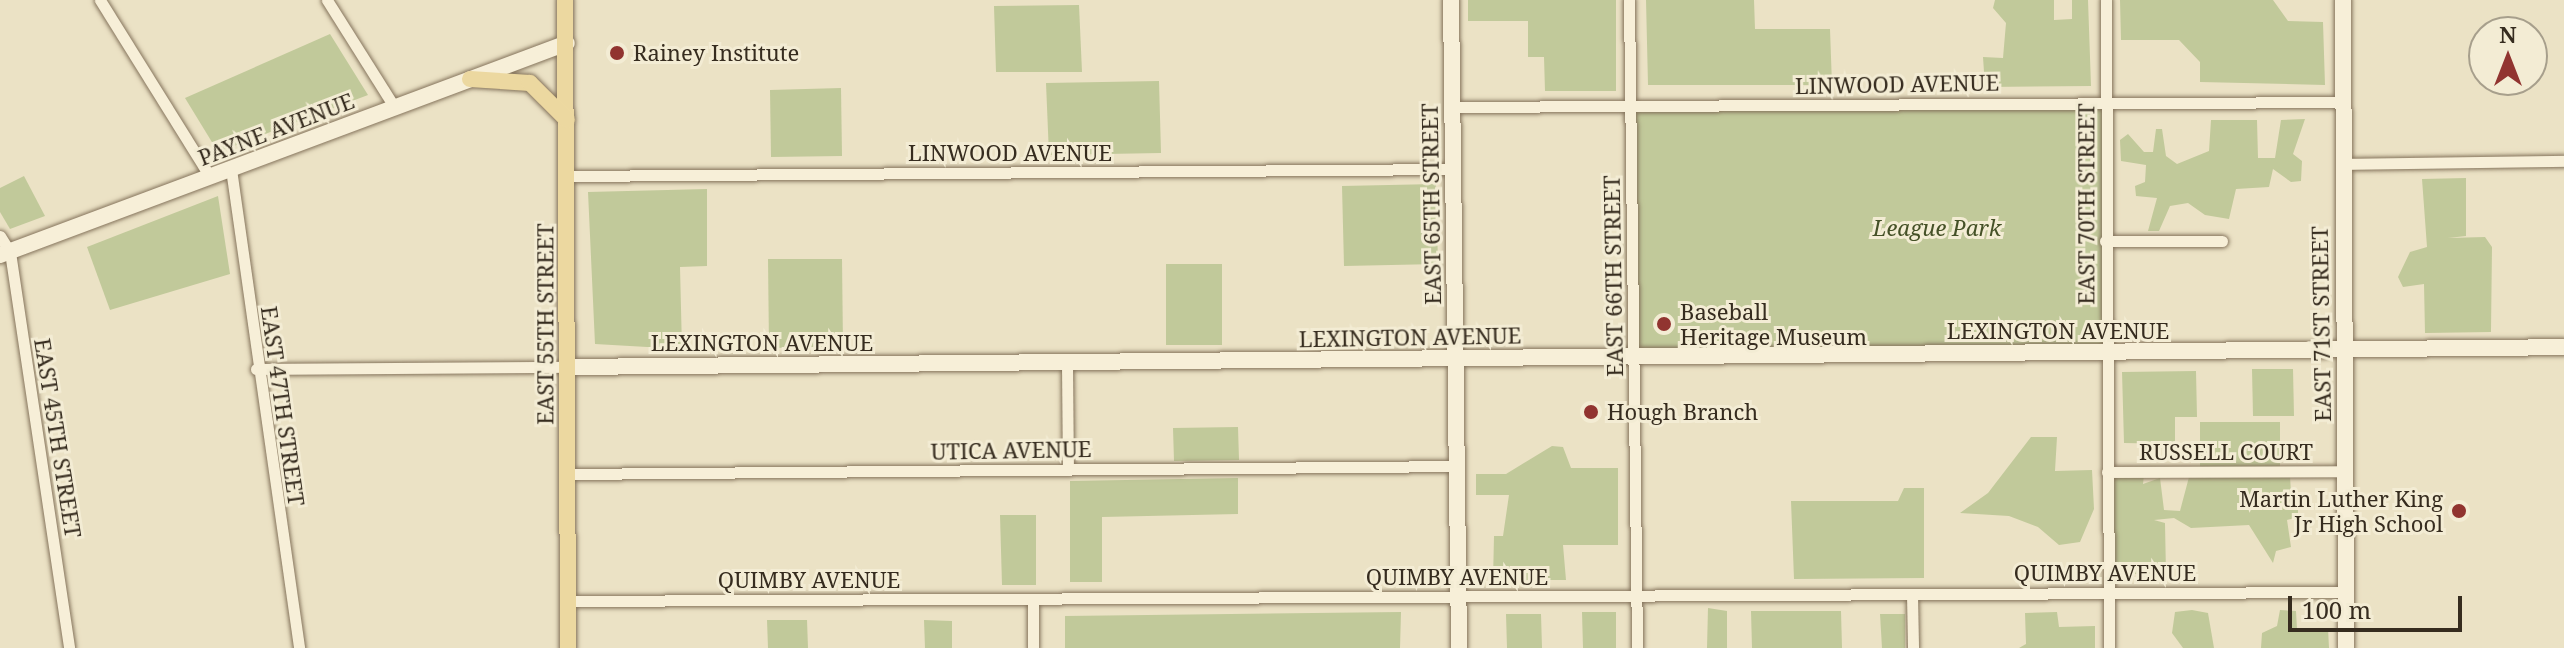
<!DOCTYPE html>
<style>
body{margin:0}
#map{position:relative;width:2564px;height:648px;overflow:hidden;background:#ebe2c5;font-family:"Noto Serif",serif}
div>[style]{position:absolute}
.green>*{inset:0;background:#c1c99a}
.roads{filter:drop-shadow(0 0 2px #85745c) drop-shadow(0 0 2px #85745c)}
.street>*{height:11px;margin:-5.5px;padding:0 5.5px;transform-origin:5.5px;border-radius:5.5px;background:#f7efd8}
.secondary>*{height:16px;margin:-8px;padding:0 8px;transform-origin:8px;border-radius:8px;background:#f7efd8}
.primary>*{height:16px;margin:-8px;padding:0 8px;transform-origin:8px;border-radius:8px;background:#ecd8a0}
.dots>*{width:22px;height:22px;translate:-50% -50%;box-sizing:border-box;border:4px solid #f3ecd4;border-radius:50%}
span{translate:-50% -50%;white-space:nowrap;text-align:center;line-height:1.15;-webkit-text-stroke:6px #f3ecd4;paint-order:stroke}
.poi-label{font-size:22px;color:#362c1f}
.left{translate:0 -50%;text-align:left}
.right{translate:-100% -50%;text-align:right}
.street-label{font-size:22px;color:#362c1f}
.park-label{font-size:22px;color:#455127;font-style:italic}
.north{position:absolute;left:2468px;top:16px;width:80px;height:80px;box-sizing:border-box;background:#f3ecd4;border:2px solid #a79f8c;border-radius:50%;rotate:0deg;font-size:22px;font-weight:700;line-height:32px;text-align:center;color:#362c1f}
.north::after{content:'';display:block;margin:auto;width:28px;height:36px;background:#913430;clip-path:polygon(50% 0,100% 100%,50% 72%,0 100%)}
.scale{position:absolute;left:2288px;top:596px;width:174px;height:36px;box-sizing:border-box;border:4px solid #362c1f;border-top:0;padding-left:10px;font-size:24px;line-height:28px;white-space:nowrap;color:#362c1f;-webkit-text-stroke:6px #f3ecd4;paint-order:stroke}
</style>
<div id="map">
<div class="green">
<i style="clip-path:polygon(1468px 0,1616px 0,1616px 91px,1545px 91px,1544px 57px,1528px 57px,1528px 21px,1468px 21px)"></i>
<i style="clip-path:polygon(1646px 0,1754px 0,1755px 29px,1830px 29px,1832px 85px,1648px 85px)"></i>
<i style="clip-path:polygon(1995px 0,2054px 0,2054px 20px,2072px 19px,2072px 0,2088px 0,2091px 86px,1985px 87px,1983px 57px,2003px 58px,2006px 23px,1993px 8px)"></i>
<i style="clip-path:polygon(2120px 0,2273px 0,2288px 21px,2323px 22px,2325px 85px,2200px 82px,2200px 62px,2179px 40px,2121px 40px)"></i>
<i style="clip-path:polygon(1079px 5px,1082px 72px,996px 72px,994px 6px)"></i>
<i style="clip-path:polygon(330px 34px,368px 95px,218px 152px,185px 98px)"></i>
<i style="clip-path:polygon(1159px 81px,1161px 153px,1049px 155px,1046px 83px)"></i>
<i style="clip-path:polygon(841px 88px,842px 156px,771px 157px,770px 90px)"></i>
<i style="clip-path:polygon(2106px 102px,2107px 353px,1634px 357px,1631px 105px)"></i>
<i style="clip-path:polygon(2305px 119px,2293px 154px,2302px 161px,2301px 181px,2291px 182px,2273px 169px,2269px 187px,2236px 189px,2229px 219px,2205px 215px,2188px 203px,2170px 206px,2159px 231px,2148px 231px,2157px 198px,2136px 196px,2135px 186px,2145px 182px,2146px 165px,2121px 161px,2120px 140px,2128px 134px,2144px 152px,2153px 152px,2156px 129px,2162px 129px,2166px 156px,2177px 164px,2209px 151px,2211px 120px,2257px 120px,2258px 158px,2275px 158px,2281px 120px)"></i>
<i style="clip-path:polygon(24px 176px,45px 216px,10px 229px,0 212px,0 188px)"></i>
<i style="clip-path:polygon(2466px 178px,2466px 236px,2448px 238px,2485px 237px,2492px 247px,2491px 332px,2425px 333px,2424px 284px,2403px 287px,2398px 277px,2410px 252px,2427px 247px,2422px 179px)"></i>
<i style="clip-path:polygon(1436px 184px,1438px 264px,1344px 266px,1342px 186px)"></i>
<i style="clip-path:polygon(707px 189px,707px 266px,680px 267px,682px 349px,595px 344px,588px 192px)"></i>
<i style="clip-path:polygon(218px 196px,230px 274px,110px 310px,87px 247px)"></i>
<i style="clip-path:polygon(768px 259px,842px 259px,843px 347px,769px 348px)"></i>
<i style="clip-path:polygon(1166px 264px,1222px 264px,1222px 345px,1166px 345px)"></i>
<i style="clip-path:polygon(2252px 369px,2293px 369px,2294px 416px,2253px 416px)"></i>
<i style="clip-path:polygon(2196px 371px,2197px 417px,2175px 417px,2175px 444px,2124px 443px,2122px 372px)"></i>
<i style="clip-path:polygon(2200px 422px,2280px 422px,2280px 468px,2200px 468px)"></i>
<i style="clip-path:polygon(1238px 427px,1239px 460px,1174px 461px,1173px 428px)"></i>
<i style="clip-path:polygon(2031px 437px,2057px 437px,2055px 471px,2092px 470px,2094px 509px,2080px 542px,2059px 545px,2038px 527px,2009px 516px,1960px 513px,1988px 493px)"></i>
<i style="clip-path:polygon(1552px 446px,1563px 447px,1571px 468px,1618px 468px,1618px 545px,1563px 545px,1566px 580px,1493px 580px,1494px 536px,1503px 536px,1509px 495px,1476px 495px,1476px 474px,1506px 474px)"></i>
<i style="clip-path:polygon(2144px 475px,2143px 484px,2160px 478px,2164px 510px,2180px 511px,2189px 477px,2290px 476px,2291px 493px,2298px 501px,2298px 517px,2287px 520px,2291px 547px,2276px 551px,2273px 563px,2249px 525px,2191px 528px,2174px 518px,2154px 520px,2165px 523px,2166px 574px,2115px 574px,2112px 477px)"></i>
<i style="clip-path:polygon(1238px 478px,1238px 514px,1102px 517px,1102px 582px,1070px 582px,1070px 481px)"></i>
<i style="clip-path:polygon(1904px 488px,1924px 488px,1924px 578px,1794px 579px,1791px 501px,1898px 501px)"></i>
<i style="clip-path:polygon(1000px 515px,1036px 515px,1036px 585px,1002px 585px)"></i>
<i style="clip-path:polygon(1708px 608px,1727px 611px,1727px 648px,1707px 648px)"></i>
<i style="clip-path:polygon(2192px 610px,2208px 613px,2214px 648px,2183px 648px,2172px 633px,2175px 612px)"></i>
<i style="clip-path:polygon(2280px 610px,2296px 611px,2297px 629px,2328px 628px,2329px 648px,2261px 648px,2262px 633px,2277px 626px)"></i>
<i style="clip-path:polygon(1751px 611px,1841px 611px,1842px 648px,1752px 648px)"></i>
<i style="clip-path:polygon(1401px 612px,1400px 648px,1065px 648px,1065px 616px)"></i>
<i style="clip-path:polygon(1582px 612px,1616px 612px,1616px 648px,1583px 648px)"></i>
<i style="clip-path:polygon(2057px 612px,2059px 627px,2095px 626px,2095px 648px,2019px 648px,2026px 644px,2025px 613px)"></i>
<i style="clip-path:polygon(1506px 614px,1541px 614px,1542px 648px,1507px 648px)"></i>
<i style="clip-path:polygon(1880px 614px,1905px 614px,1905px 648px,1882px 648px)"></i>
<i style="clip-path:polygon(767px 620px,807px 620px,808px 648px,768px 648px)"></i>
<i style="clip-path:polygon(924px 620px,952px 621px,952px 648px,925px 648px)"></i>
</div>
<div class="roads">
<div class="street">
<i style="left:100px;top:0;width:208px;rotate:58.1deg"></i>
<i style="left:327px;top:0;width:128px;rotate:57.8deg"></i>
<i style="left:1629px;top:0;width:648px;rotate:89.29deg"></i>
<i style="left:2106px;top:0;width:648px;rotate:89.73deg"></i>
<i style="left:1452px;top:107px;width:890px;rotate:-0.32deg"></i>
<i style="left:2342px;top:164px;width:222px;rotate:-0.8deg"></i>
<i style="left:231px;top:169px;width:484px;rotate:81.9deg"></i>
<i style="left:567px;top:176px;width:886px;rotate:-0.45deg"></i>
<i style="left:0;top:236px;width:19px;rotate:58deg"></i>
<i style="left:10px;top:252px;width:400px;rotate:81.5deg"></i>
<i style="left:2105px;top:241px;width:117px"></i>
<i style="left:1067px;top:363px;width:107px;rotate:89.5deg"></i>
<i style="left:256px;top:369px;width:312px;rotate:-0.4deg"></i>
<i style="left:2107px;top:472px;width:238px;rotate:-0.2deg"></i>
<i style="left:566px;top:474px;width:891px;rotate:-0.51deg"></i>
<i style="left:1912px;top:594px;width:54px;rotate:88.9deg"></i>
<i style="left:1033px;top:600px;width:48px;rotate:90deg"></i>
<i style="left:568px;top:601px;width:1778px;rotate:-0.29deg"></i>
</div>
<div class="secondary">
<i style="left:1451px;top:0;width:648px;rotate:89.29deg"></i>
<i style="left:2343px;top:0;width:648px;rotate:89.73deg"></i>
<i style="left:0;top:255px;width:605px;rotate:-20.5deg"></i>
<i style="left:568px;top:367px;width:1996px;rotate:-0.57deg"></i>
</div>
<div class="primary">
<i style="left:565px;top:0;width:648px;rotate:89.73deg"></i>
<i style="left:470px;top:79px;width:60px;rotate:3.8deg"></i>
<i style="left:530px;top:83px;width:52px;rotate:45deg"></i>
</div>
</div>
<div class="dots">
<i style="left:617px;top:53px;background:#913430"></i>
<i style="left:1664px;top:324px;background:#913430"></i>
<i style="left:1591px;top:412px;background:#913430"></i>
<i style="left:2459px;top:511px;background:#913430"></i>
</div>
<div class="poi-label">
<span class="left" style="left:633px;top:53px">Rainey Institute</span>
<span class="left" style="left:1680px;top:324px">Baseball<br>Heritage Museum</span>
<span class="left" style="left:1607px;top:412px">Hough Branch</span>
<span class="right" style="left:2443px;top:511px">Martin Luther King<br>Jr High School</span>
</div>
<div class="street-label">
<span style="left:1897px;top:84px;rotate:-1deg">LINWOOD AVENUE</span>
<span style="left:276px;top:129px;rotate:-21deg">PAYNE AVENUE</span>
<span style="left:1010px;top:153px">LINWOOD AVENUE</span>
<span style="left:1431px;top:204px;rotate:-91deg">EAST 65TH STREET</span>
<span style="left:2086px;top:204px;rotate:-90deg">EAST 70TH STREET</span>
<span style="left:1613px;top:276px;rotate:-91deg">EAST 66TH STREET</span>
<span style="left:545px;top:324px;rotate:-90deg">EAST 55TH STREET</span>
<span style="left:2321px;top:324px;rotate:-91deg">EAST 71ST STREET</span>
<span style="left:2058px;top:331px">LEXINGTON AVENUE</span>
<span style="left:1410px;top:337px;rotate:-1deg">LEXINGTON AVENUE</span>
<span style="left:762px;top:343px">LEXINGTON AVENUE</span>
<span style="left:283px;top:406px;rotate:82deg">EAST 47TH STREET</span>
<span style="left:58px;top:438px;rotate:81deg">EAST 45TH STREET</span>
<span style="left:1011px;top:450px;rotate:-1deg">UTICA AVENUE</span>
<span style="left:2226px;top:452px">RUSSELL COURT</span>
<span style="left:2105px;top:573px">QUIMBY AVENUE</span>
<span style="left:1457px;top:577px">QUIMBY AVENUE</span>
<span style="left:809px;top:580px">QUIMBY AVENUE</span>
</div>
<div class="park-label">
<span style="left:1937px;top:228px">League Park</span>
</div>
<div class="north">N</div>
<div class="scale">100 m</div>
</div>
